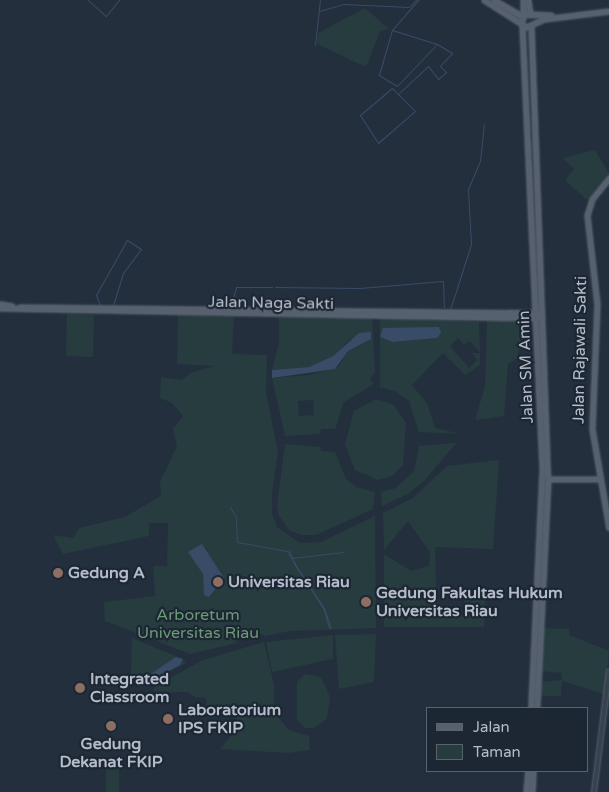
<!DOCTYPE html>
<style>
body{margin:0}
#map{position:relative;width:609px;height:792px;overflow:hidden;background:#242f3e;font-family:"Varela Round",sans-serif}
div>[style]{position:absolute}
.green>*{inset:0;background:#263c3f}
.water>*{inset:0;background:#394c67}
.stream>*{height:1px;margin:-0.5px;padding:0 0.5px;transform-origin:0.5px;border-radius:0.5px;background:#394c67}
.roads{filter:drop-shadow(0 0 1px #565f6c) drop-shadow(0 0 1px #565f6c)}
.minor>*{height:4px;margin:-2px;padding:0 2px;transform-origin:2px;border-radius:2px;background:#38414e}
.major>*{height:5px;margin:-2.5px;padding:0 2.5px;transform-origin:2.5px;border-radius:2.5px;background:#56606e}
.dots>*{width:14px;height:14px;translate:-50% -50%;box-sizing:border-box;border:2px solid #1d2633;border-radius:50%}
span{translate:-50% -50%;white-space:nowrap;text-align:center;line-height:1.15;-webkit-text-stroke:4.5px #1d2633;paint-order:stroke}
.street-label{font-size:16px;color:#b4bcc9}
.poi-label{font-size:16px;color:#b4bcc9;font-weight:700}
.left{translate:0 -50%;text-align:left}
.park-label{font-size:16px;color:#6b9a76}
.legend{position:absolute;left:426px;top:707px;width:162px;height:65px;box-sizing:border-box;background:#1d2633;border:1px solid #59626f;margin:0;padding:6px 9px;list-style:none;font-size:15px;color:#b4bcc9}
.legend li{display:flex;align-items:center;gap:10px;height:25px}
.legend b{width:25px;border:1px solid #59626f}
</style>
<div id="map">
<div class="green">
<i style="clip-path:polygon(365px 8px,389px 29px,380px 31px,366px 67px,317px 44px,318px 33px)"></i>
<i style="clip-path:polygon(595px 150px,609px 173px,587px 200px,565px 180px,574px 169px,563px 158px)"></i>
<i style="clip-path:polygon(67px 314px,94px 315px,93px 357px,66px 356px)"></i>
<i style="clip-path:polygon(178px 315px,234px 316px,232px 354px,267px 355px,266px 392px,278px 452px,272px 493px,272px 514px,277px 527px,300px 543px,321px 542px,375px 516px,376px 628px,290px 631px,265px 636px,252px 631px,236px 635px,237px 643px,190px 654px,105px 621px,104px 602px,155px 596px,153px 566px,167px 566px,168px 523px,149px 523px,149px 536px,63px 554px,53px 535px,73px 538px,79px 528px,125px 517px,161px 496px,160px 482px,177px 446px,173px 429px,183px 416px,172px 403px,160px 398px,161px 377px,181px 380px,193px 372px,214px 366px,177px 364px)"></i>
<i style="clip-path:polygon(evenodd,279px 317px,372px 318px,375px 372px,370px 379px,374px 384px,344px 402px,335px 429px,321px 429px,320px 434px,285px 436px,272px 378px,309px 375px,338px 367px,348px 351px,371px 339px,350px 339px,333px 356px,309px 367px,272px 370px,279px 343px,279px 317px,313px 400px,314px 415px,299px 416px,298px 401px,313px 400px)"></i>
<i style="clip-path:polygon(evenodd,380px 318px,479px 322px,480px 352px,470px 341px,464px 345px,458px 338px,450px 346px,469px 368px,477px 360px,472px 353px,480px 353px,480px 365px,465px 375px,443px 353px,412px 385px,427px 403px,435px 428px,461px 434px,419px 432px,409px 401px,395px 391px,380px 387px,380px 318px,439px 327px,437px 338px,393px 342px,414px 329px,439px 327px)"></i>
<i style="clip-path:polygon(487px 321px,521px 321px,522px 333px,517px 358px,508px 364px,504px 416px,475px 420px,485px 386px)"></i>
<i style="clip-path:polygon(376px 399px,394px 405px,406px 423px,403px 465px,392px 476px,378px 480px,355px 470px,345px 444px,354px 411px)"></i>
<i style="clip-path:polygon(456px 443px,425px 480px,408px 494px,382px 506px,381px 492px,396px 488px,414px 471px,419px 446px)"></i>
<i style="clip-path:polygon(285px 444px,320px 447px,321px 451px,335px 452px,346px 479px,356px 487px,375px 492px,373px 509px,316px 535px,301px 535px,289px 530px,279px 516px,277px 505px)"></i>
<i style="clip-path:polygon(499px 460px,493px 549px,435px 547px,437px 615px,467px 615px,463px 596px,486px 597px,484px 627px,384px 627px,384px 554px,411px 571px,429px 566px,430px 552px,408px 521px,384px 550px,383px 513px,413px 498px,447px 466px)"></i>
<i style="clip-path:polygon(543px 628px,569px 629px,569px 635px,609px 651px,604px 694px,562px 681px,561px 696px,540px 696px,540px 682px,562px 680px,562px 673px,541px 671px)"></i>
<i style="clip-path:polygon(376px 634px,374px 682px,339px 689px,335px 635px)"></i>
<i style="clip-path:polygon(333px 635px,333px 659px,272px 672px,266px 642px)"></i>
<i style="clip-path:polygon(132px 638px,178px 657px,152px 673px,148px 683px,180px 665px,181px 658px,186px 663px,140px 688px,131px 674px)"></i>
<i style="clip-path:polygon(264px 642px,274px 685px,274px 713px,289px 730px,309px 736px,310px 750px,288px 753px,220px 749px,239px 726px,234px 712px,207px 710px,206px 698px,195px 697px,187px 692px,154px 692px,154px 687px,203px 660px)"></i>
<i style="clip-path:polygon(305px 674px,321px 677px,330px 697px,327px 719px,314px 728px,305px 728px,297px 720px,297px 682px)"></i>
<i style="clip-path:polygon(106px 768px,119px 768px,119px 792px,106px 792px)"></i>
</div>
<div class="water">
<i style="clip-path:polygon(439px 327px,441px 333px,437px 338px,393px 342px,380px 337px,383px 328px)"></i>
<i style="clip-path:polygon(371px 332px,371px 339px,348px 351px,335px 369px,272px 378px,272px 370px,309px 367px,333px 356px,359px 333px)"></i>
<i style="clip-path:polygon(202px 544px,224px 578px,209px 597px,204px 595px,203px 574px,188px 552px)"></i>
<i style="clip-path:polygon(176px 657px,183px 659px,180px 665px,147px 683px,152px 673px)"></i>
</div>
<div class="stream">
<i style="left:88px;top:0;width:24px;rotate:42deg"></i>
<i style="left:106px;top:16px;width:21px;rotate:-51deg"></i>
<i style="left:319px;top:11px;width:25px;rotate:-16deg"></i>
<i style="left:343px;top:4px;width:66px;rotate:2.6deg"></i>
<i style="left:409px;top:7px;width:10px;rotate:-45deg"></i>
<i style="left:392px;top:30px;width:47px;rotate:17.3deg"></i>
<i style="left:437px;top:44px;width:58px;rotate:133.6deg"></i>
<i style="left:397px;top:86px;width:21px;rotate:-149deg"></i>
<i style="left:379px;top:75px;width:7px;rotate:-74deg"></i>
<i style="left:381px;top:68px;width:40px;rotate:-74deg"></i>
<i style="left:392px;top:30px;width:40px;rotate:-49deg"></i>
<i style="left:315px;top:45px;width:45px;rotate:-83.7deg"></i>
<i style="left:398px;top:94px;width:8px;rotate:-135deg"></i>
<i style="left:392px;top:88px;width:42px;rotate:139.8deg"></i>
<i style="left:360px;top:115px;width:33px;rotate:57deg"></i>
<i style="left:378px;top:143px;width:49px;rotate:-40.9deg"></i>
<i style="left:415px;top:111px;width:24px;rotate:-135deg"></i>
<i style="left:398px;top:94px;width:41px;rotate:-43deg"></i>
<i style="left:428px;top:66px;width:16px;rotate:52deg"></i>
<i style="left:438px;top:79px;width:11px;rotate:-41deg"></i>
<i style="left:446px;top:72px;width:8px;rotate:-135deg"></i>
<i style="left:440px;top:66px;width:18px;rotate:-47deg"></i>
<i style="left:452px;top:53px;width:17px;rotate:-149deg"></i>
<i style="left:275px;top:287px;width:85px;rotate:0.7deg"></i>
<i style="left:360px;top:288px;width:83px;rotate:-4.8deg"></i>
<i style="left:443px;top:281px;width:26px;rotate:88deg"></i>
<i style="left:100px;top:305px;width:11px;rotate:-112deg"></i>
<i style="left:96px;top:295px;width:63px;rotate:-60.6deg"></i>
<i style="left:127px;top:240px;width:17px;rotate:33deg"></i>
<i style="left:141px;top:249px;width:30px;rotate:127deg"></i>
<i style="left:123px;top:273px;width:34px;rotate:107deg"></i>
<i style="left:231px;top:305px;width:19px;rotate:-74deg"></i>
<i style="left:236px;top:287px;width:36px"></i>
<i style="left:450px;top:310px;width:69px;rotate:-72.3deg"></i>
<i style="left:471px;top:244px;width:55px;rotate:-93.1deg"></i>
<i style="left:468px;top:189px;width:30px;rotate:-67deg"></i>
<i style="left:480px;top:161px;width:37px;rotate:-84deg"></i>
<i style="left:230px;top:507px;width:12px;rotate:59deg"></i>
<i style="left:236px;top:517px;width:25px;rotate:88deg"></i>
<i style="left:237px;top:542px;width:51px;rotate:10.2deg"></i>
<i style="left:287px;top:551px;width:70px;rotate:57.9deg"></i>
<i style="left:324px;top:610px;width:19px;rotate:74deg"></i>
<i style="left:289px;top:550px;width:9px;rotate:69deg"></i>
<i style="left:292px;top:558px;width:51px;rotate:-6.7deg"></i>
<i style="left:293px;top:562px;width:55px;rotate:56deg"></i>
<i style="left:324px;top:608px;width:21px;rotate:71deg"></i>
</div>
<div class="roads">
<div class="minor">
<i style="left:594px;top:792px;width:122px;rotate:-82.9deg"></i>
</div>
<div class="major">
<i style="left:484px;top:0;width:50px;rotate:32.7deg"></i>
<i style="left:526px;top:27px;width:20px;rotate:-24deg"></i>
<i style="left:544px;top:19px;width:65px;rotate:-7deg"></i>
<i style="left:494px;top:0;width:32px;rotate:30deg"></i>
<i style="left:528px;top:0;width:15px;rotate:82deg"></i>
<i style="left:523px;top:15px;width:15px;rotate:-90deg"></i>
<i style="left:521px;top:24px;width:10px;rotate:-73deg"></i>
<i style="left:524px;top:14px;width:27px;rotate:2deg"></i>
<i style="left:522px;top:26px;width:445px;rotate:87.4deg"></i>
<i style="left:542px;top:471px;width:237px;rotate:92.7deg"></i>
<i style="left:531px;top:26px;width:453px;rotate:87.9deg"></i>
<i style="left:548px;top:479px;width:229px;rotate:92.8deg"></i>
<i style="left:609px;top:178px;width:27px;rotate:129deg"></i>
<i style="left:592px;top:199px;width:17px;rotate:107deg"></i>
<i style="left:587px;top:215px;width:90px;rotate:83.6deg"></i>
<i style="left:597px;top:304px;width:125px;rotate:92.3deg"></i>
<i style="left:592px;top:429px;width:100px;rotate:80.3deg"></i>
<i style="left:0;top:304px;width:12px;rotate:9deg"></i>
<i style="left:20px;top:307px;width:519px;rotate:0.66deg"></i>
<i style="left:0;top:308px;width:538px;rotate:1.06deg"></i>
<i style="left:548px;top:479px;width:50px"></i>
<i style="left:526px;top:792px;width:21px;rotate:-85deg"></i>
<i style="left:532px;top:792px;width:21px;rotate:-87deg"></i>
</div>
</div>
<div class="dots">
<i style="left:58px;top:573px;background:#8d6e63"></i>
<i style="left:218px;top:582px;background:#8d6e63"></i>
<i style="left:366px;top:602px;background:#8d6e63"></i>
<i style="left:80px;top:688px;background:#8d6e63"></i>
<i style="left:168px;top:719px;background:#8d6e63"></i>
<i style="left:111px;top:726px;background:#8d6e63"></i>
</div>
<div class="street-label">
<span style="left:271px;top:303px;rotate:1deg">Jalan Naga Sakti</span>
<span style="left:580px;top:350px;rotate:-89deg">Jalan Rajawali Sakti</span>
<span style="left:526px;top:367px;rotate:-92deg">Jalan SM Amin</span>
</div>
<div class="poi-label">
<span class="left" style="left:68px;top:573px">Gedung A</span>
<span class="left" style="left:228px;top:582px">Universitas Riau</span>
<span class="left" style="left:376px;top:602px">Gedung Fakultas Hukum<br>Universitas Riau</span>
<span class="left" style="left:90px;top:688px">Integrated<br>Classroom</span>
<span class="left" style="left:178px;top:719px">Laboratorium<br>IPS FKIP</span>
<span style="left:111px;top:753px">Gedung<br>Dekanat FKIP</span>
</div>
<div class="park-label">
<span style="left:198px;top:624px">Arboretum<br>Universitas Riau</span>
</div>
<ul class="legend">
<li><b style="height:6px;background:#56606e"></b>Jalan</li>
<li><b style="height:14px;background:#263c3f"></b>Taman</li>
</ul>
</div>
